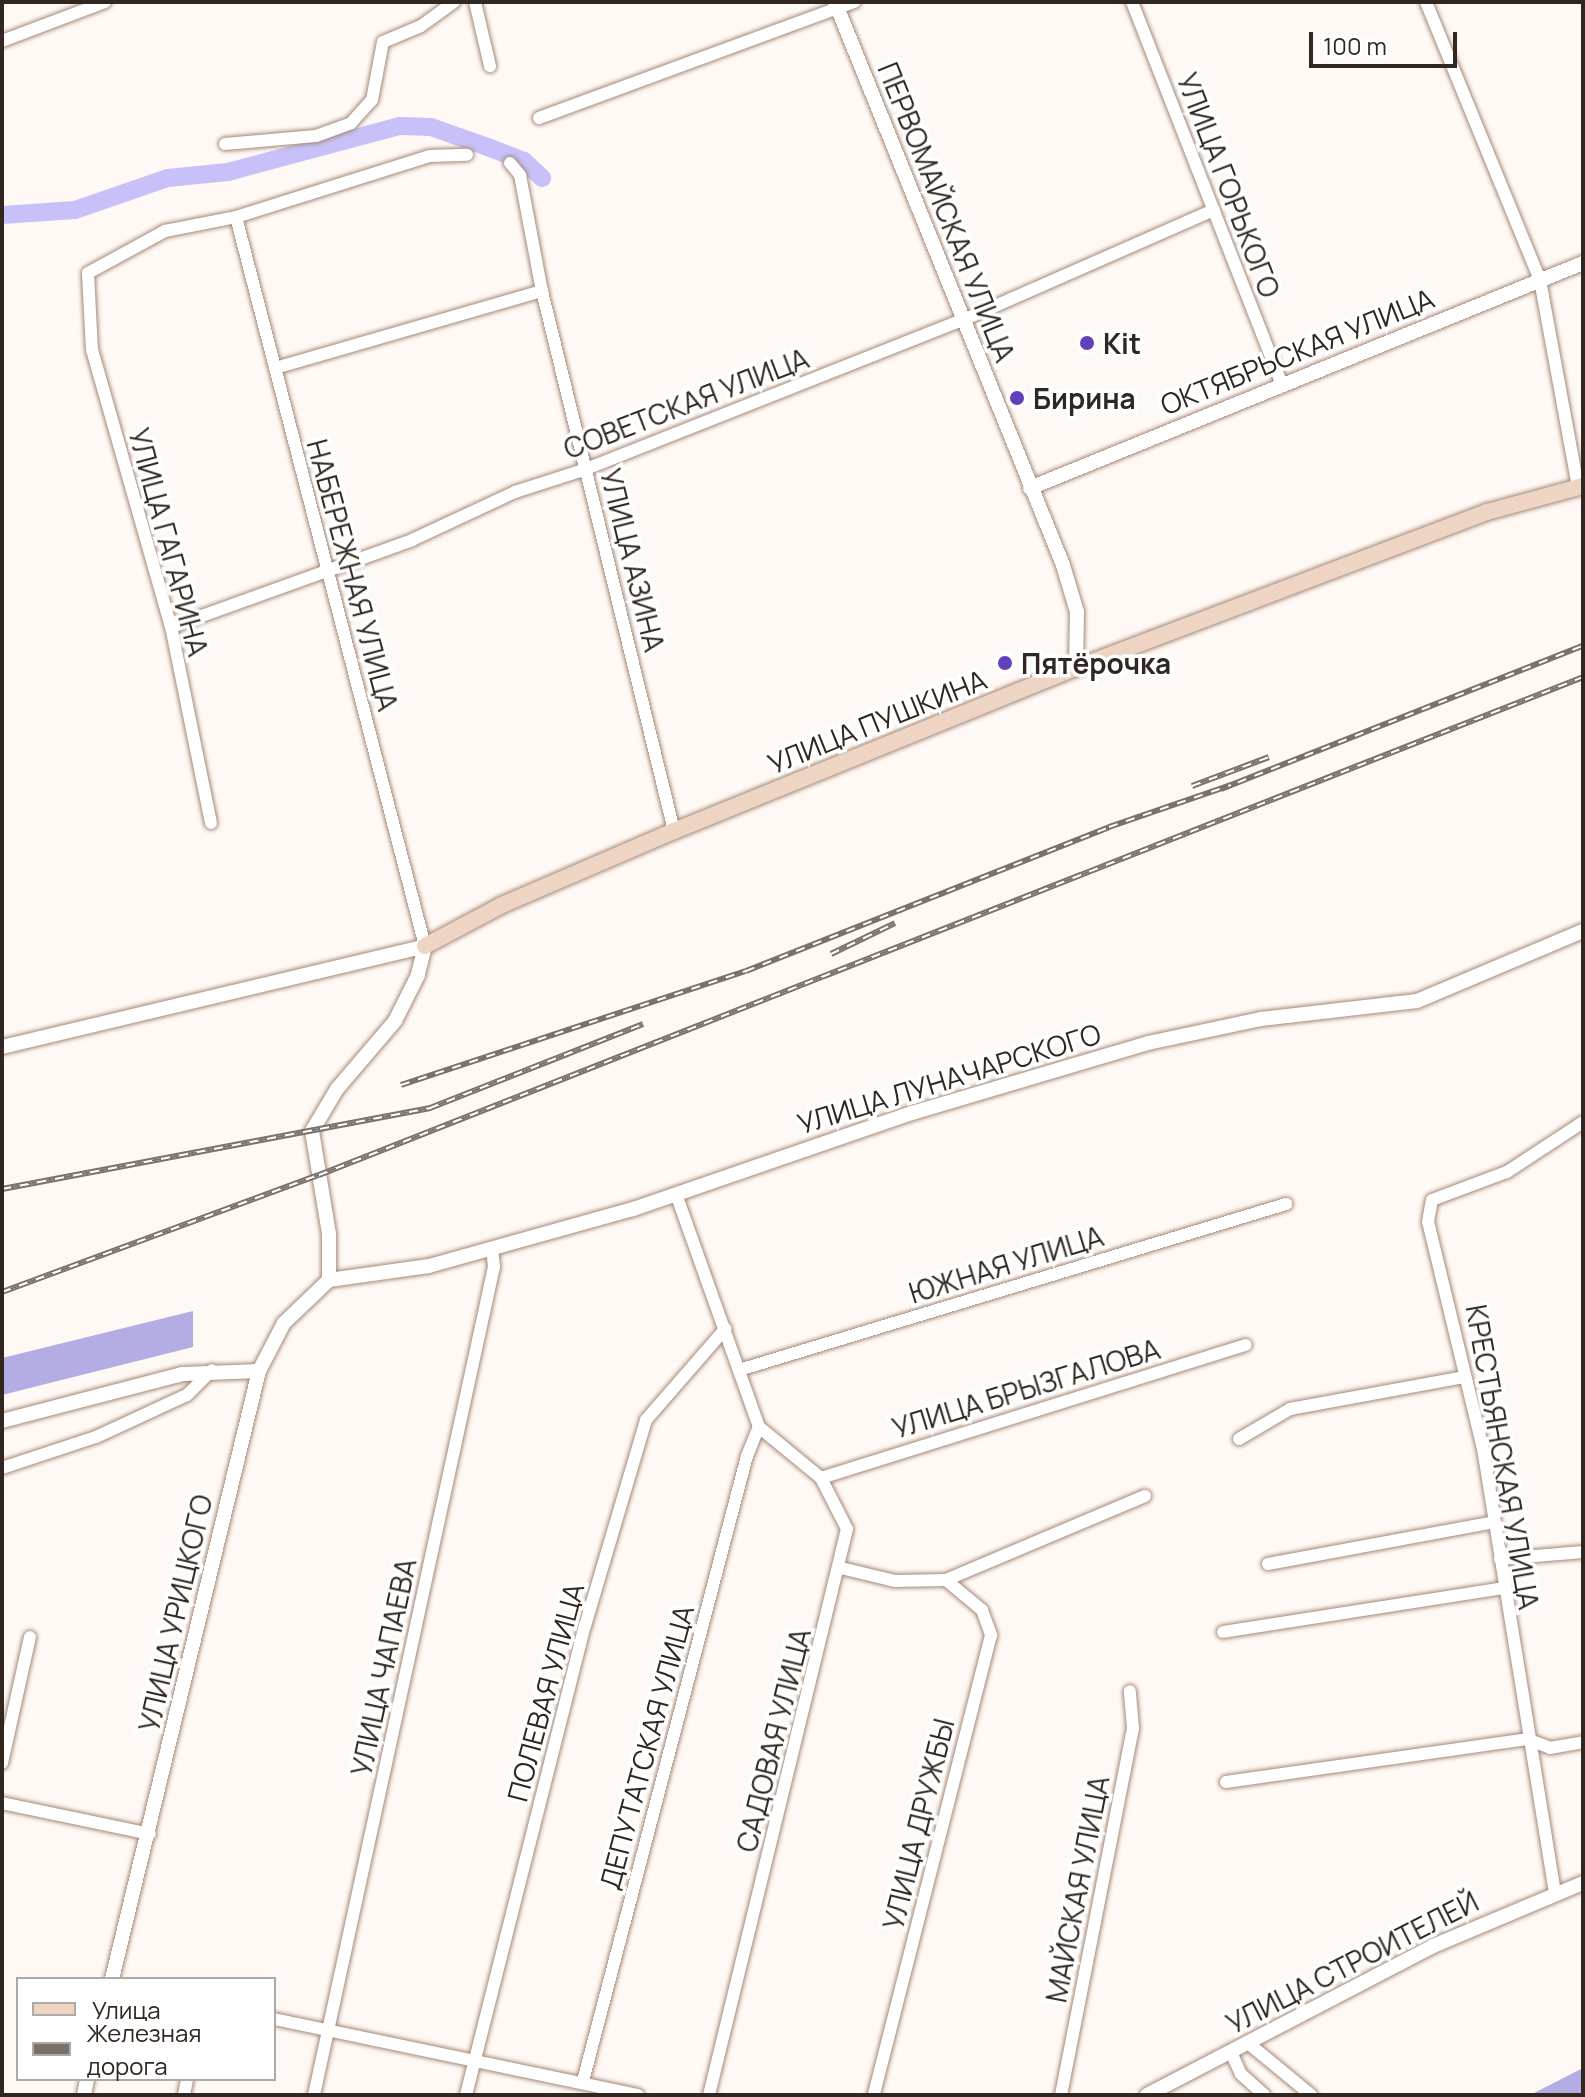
<!DOCTYPE html>
<meta charset="utf-8">
<style>
body{margin:0}
#map{position:relative;width:1585px;height:2097px;overflow:hidden;background:#fff9f5;font-family:Manrope,sans-serif}
div>[style]{position:absolute}
.forest>*{inset:0;background:#b4ade3}
.river>*{height:18px;margin:-9px;padding:0 9px;transform-origin:9px;border-radius:9px;background:#c8c1f9}
.roads{filter:drop-shadow(0 0 2px #a48978) drop-shadow(0 0 2px #a48978)}
.minor>*{height:12px;margin:-6px;padding:0 6px;transform-origin:6px;border-radius:6px;background:#fff}
.tertiary>*{height:14px;margin:-7px;padding:0 7px;transform-origin:7px;border-radius:7px;background:#fff}
.secondary>*{height:16px;margin:-8px;padding:0 8px;transform-origin:8px;border-radius:8px;background:#eed5c3}
.rail>*{height:6px;margin-top:-3px;transform-origin:0;background:repeating-linear-gradient(90deg,#fff 0 9px,#7a716b 0 18px);box-sizing:border-box;border-block:2px solid #7a716b}
.dots>*{width:22px;height:22px;translate:-50% -50%;box-sizing:border-box;border:4px solid #fff;border-radius:50%}
span{translate:-50% -50%;white-space:nowrap;text-align:center;line-height:1.15;-webkit-text-stroke:7px #fff;paint-order:stroke}
.street-label{font-size:28px;color:#322720}
.poi-label{font-size:28px;color:#322720;font-weight:700}
.left{translate:0 -50%;text-align:left}
.frame{position:absolute;inset:0;border:4px solid #322720;pointer-events:none}
.legend{position:absolute;left:16px;top:1977px;width:260px;height:104px;box-sizing:border-box;background:#fff;border:2px solid #ada9a6;margin:0;padding:10px 14px;list-style:none;font-size:24px;color:#322720}
.legend li{display:flex;align-items:center;gap:16px;height:40px}
.legend b{width:40px;border:2px solid #ada9a6}
.scale{position:absolute;left:1309px;top:32px;width:148px;height:36px;box-sizing:border-box;border:4px solid #322720;border-top:0;padding-left:10px;font-size:24px;line-height:28px;white-space:nowrap;color:#322720;-webkit-text-stroke:6px #fff;paint-order:stroke}
</style>
<div id="map">
<div class="forest">
<i style="clip-path:polygon(193px 1311px,193px 1347px,2px 1395px,2px 1358px)"></i>
<i style="clip-path:polygon(1583px 2068px,1583px 2095px,1530px 2095px)"></i>
</div>
<div class="river">
<i style="left:2px;top:215px;width:73px;rotate:-3.9deg"></i>
<i style="left:75px;top:210px;width:98px;rotate:-19deg"></i>
<i style="left:168px;top:178px;width:60px;rotate:-5.7deg"></i>
<i style="left:228px;top:172px;width:178px;rotate:-15deg"></i>
<i style="left:400px;top:126px;width:31px;rotate:2deg"></i>
<i style="left:431px;top:127px;width:57px;rotate:19.4deg"></i>
<i style="left:485px;top:146px;width:42px;rotate:21deg"></i>
<i style="left:524px;top:161px;width:25px;rotate:43deg"></i>
</div>
<div class="roads">
<div class="minor">
<i style="left:475px;top:2px;width:66px;rotate:76.8deg"></i>
<i style="left:1132px;top:2px;width:411px;rotate:68.6deg"></i>
<i style="left:1426px;top:2px;width:300px;rotate:67.7deg"></i>
<i style="left:1540px;top:280px;width:210px;rotate:79.6deg"></i>
<i style="left:2px;top:41px;width:110px;rotate:-20.7deg"></i>
<i style="left:539px;top:118px;width:336px;rotate:-20.2deg"></i>
<i style="left:225px;top:144px;width:91px;rotate:-5deg"></i>
<i style="left:316px;top:136px;width:37px;rotate:-20deg"></i>
<i style="left:351px;top:123px;width:31px;rotate:-48deg"></i>
<i style="left:372px;top:100px;width:59px;rotate:-79.3deg"></i>
<i style="left:383px;top:42px;width:41px;rotate:-22.8deg"></i>
<i style="left:421px;top:26px;width:41px;rotate:-36deg"></i>
<i style="left:510px;top:163px;width:16px;rotate:50deg"></i>
<i style="left:520px;top:175px;width:118px;rotate:79.3deg"></i>
<i style="left:542px;top:291px;width:556px;rotate:76.26deg"></i>
<i style="left:236px;top:217px;width:753px;rotate:75.47deg"></i>
<i style="left:275px;top:368px;width:278px;rotate:-16.1deg"></i>
<i style="left:171px;top:627px;width:256px;rotate:-19.8deg"></i>
<i style="left:412px;top:540px;width:114px;rotate:-25deg"></i>
<i style="left:515px;top:492px;width:75px;rotate:-17.9deg"></i>
<i style="left:586px;top:469px;width:405px;rotate:-21.6deg"></i>
<i style="left:963px;top:320px;width:274px;rotate:-23.7deg"></i>
<i style="left:211px;top:823px;width:200px;rotate:-101.5deg"></i>
<i style="left:171px;top:627px;width:288px;rotate:-105.9deg"></i>
<i style="left:92px;top:350px;width:77px;rotate:-93deg"></i>
<i style="left:88px;top:273px;width:88px;rotate:-28.6deg"></i>
<i style="left:165px;top:231px;width:72px;rotate:-11.2deg"></i>
<i style="left:236px;top:217px;width:203px;rotate:-17.5deg"></i>
<i style="left:430px;top:156px;width:37px;rotate:-2deg"></i>
<i style="left:676px;top:1194px;width:247px;rotate:70.4deg"></i>
<i style="left:759px;top:1427px;width:80px;rotate:39.4deg"></i>
<i style="left:821px;top:1478px;width:57px;rotate:63deg"></i>
<i style="left:847px;top:1529px;width:583px;rotate:103.7deg"></i>
<i style="left:739px;top:1370px;width:572px;rotate:-16.88deg"></i>
<i style="left:1239px;top:1439px;width:59px;rotate:-30.5deg"></i>
<i style="left:1290px;top:1409px;width:178px;rotate:-10.4deg"></i>
<i style="left:2px;top:1468px;width:99px;rotate:-18.3deg"></i>
<i style="left:96px;top:1437px;width:100px;rotate:-24.8deg"></i>
<i style="left:187px;top:1395px;width:35px;rotate:-45deg"></i>
<i style="left:821px;top:1478px;width:445px;rotate:-17.4deg"></i>
<i style="left:1500px;top:1559px;width:83px;rotate:-4.8deg"></i>
<i style="left:1268px;top:1564px;width:230px;rotate:-10.5deg"></i>
<i style="left:841px;top:1568px;width:56px;rotate:13.5deg"></i>
<i style="left:895px;top:1581px;width:51px;rotate:-1.1deg"></i>
<i style="left:946px;top:1580px;width:47px;rotate:39.8deg"></i>
<i style="left:982px;top:1610px;width:27px;rotate:70deg"></i>
<i style="left:991px;top:1635px;width:475px;rotate:104.3deg"></i>
<i style="left:946px;top:1580px;width:216px;rotate:-22.9deg"></i>
<i style="left:1223px;top:1632px;width:284px;rotate:-8.9deg"></i>
<i style="left:2px;top:1763px;width:129px;rotate:-77.5deg"></i>
<i style="left:1226px;top:1782px;width:304px;rotate:-8.1deg"></i>
<i style="left:1527px;top:1739px;width:25px;rotate:21deg"></i>
<i style="left:1550px;top:1748px;width:34px;rotate:-10deg"></i>
<i style="left:2px;top:1803px;width:151px;rotate:11.8deg"></i>
<i style="left:1555px;top:1893px;width:446px;rotate:-99.2deg"></i>
<i style="left:1484px;top:1453px;width:238px;rotate:-103.6deg"></i>
<i style="left:1428px;top:1222px;width:22px;rotate:-80deg"></i>
<i style="left:1432px;top:1200px;width:80px;rotate:-20.5deg"></i>
<i style="left:1507px;top:1172px;width:91px;rotate:-33.3deg"></i>
<i style="left:274px;top:2019px;width:372px;rotate:11.8deg"></i>
<i style="left:1248px;top:2043px;width:82px;rotate:39.5deg"></i>
<i style="left:1231px;top:2052px;width:24px;rotate:66deg"></i>
<i style="left:1241px;top:2074px;width:31px;rotate:42deg"></i>
<i style="left:583px;top:2081px;width:646px;rotate:-75.3deg"></i>
<i style="left:747px;top:1456px;width:31px;rotate:-68deg"></i>
<i style="left:184px;top:2095px;width:16px;rotate:-79deg"></i>
<i style="left:314px;top:2095px;width:847px;rotate:-77.74deg"></i>
<i style="left:494px;top:1267px;width:18px;rotate:-96deg"></i>
<i style="left:466px;top:2095px;width:484px;rotate:-75.8deg"></i>
<i style="left:585px;top:1626px;width:215px;rotate:-73.5deg"></i>
<i style="left:646px;top:1420px;width:121px;rotate:-49deg"></i>
<i style="left:1061px;top:2095px;width:374px;rotate:-78.9deg"></i>
<i style="left:1133px;top:1728px;width:37px;rotate:-95deg"></i>
</div>
<div class="tertiary">
<i style="left:835px;top:2px;width:607px;rotate:67.95deg"></i>
<i style="left:1063px;top:565px;width:49px;rotate:73.4deg"></i>
<i style="left:1077px;top:612px;width:56px;rotate:91deg"></i>
<i style="left:1030px;top:488px;width:597px;rotate:-22.14deg"></i>
<i style="left:2px;top:1047px;width:435px;rotate:-13.4deg"></i>
<i style="left:425px;top:946px;width:30px;rotate:104deg"></i>
<i style="left:418px;top:975px;width:51px;rotate:116.6deg"></i>
<i style="left:395px;top:1021px;width:89px;rotate:130.5deg"></i>
<i style="left:337px;top:1089px;width:49px;rotate:120.8deg"></i>
<i style="left:312px;top:1131px;width:104px;rotate:80.6deg"></i>
<i style="left:329px;top:1234px;width:46px;rotate:90deg"></i>
<i style="left:329px;top:1280px;width:101px;rotate:-8deg"></i>
<i style="left:429px;top:1266px;width:212px;rotate:-15.6deg"></i>
<i style="left:633px;top:1209px;width:295px;rotate:-19deg"></i>
<i style="left:912px;top:1113px;width:246px;rotate:-16.5deg"></i>
<i style="left:1148px;top:1043px;width:116px;rotate:-12deg"></i>
<i style="left:1261px;top:1019px;width:157px;rotate:-6.6deg"></i>
<i style="left:1417px;top:1001px;width:180px;rotate:-22.9deg"></i>
<i style="left:2px;top:1421px;width:187px;rotate:-14.6deg"></i>
<i style="left:183px;top:1374px;width:76px;rotate:-2.3deg"></i>
<i style="left:112px;top:1979px;width:626px;rotate:-76.41deg"></i>
<i style="left:259px;top:1371px;width:54px;rotate:-62.5deg"></i>
<i style="left:284px;top:1323px;width:62px;rotate:-43.7deg"></i>
<i style="left:84px;top:2095px;width:16px;rotate:-79deg"></i>
<i style="left:1147px;top:2095px;width:322px;rotate:-27.5deg"></i>
<i style="left:1433px;top:1946px;width:163px;rotate:-22.8deg"></i>
</div>
<div class="secondary">
<i style="left:425px;top:946px;width:87px;rotate:-28deg"></i>
<i style="left:502px;top:905px;width:187px;rotate:-23.3deg"></i>
<i style="left:674px;top:831px;width:434px;rotate:-22.1deg"></i>
<i style="left:1076px;top:668px;width:440px;rotate:-20.8deg"></i>
<i style="left:1487px;top:512px;width:99px;rotate:-15.2deg"></i>
</div>
</div>
<div class="rail">
<i style="left:1192px;top:786px;width:82px;rotate:-20.6deg"></i>
<i style="left:1221px;top:789px;width:389px;rotate:-21.6deg"></i>
<i style="left:831px;top:954px;width:71px;rotate:-25.8deg"></i>
<i style="left:401px;top:1085px;width:363px;rotate:-18.3deg"></i>
<i style="left:746px;top:971px;width:391px;rotate:-21.6deg"></i>
<i style="left:1109px;top:827px;width:129px;rotate:-19deg"></i>
<i style="left:2px;top:1189px;width:436px;rotate:-10.7deg"></i>
<i style="left:430px;top:1108px;width:229px;rotate:-21.5deg"></i>
<i style="left:2px;top:1292px;width:338px;rotate:-20.3deg"></i>
<i style="left:319px;top:1175px;width:1359px;rotate:-21.5deg"></i>
</div>
<div class="dots">
<i style="left:1087px;top:343px;background:#6141ba"></i>
<i style="left:1017px;top:398px;background:#6141ba"></i>
<i style="left:1005px;top:663px;background:#6141ba"></i>
</div>
<div class="street-label">
<span style="left:1229px;top:185px;rotate:69deg">УЛИЦА ГОРЬКОГО</span>
<span style="left:947px;top:212px;rotate:68deg">ПЕРВОМАЙСКАЯ УЛИЦА</span>
<span style="left:1297px;top:351px;rotate:-22deg">ОКТЯБРЬСКАЯ УЛИЦА</span>
<span style="left:686px;top:403px;rotate:-21deg">СОВЕТСКАЯ УЛИЦА</span>
<span style="left:169px;top:542px;rotate:75deg">УЛИЦА ГАГАРИНА</span>
<span style="left:633px;top:560px;rotate:76deg">УЛИЦА АЗИНА</span>
<span style="left:353px;top:575px;rotate:75deg">НАБЕРЕЖНАЯ УЛИЦА</span>
<span style="left:877px;top:721px;rotate:-22deg">УЛИЦА ПУШКИНА</span>
<span style="left:949px;top:1078px;rotate:-17deg">УЛИЦА ЛУНАЧАРСКОГО</span>
<span style="left:1006px;top:1264px;rotate:-17deg">ЮЖНАЯ УЛИЦА</span>
<span style="left:1026px;top:1388px;rotate:-17deg">УЛИЦА БРЫЗГАЛОВА</span>
<span style="left:1503px;top:1457px;rotate:80deg">КРЕСТЬЯНСКАЯ УЛИЦА</span>
<span style="left:175px;top:1613px;rotate:-77deg">УЛИЦА УРИЦКОГО</span>
<span style="left:383px;top:1667px;rotate:-78deg">УЛИЦА ЧАПАЕВА</span>
<span style="left:545px;top:1692px;rotate:-75deg">ПОЛЕВАЯ УЛИЦА</span>
<span style="left:773px;top:1740px;rotate:-76deg">САДОВАЯ УЛИЦА</span>
<span style="left:646px;top:1747px;rotate:-75deg">ДЕПУТАТСКАЯ УЛИЦА</span>
<span style="left:918px;top:1824px;rotate:-76deg">УЛИЦА ДРУЖБЫ</span>
<span style="left:1077px;top:1889px;rotate:-79deg">МАЙСКАЯ УЛИЦА</span>
<span style="left:1352px;top:1962px;rotate:-27deg">УЛИЦА СТРОИТЕЛЕЙ</span>
</div>
<div class="poi-label">
<span class="left" style="left:1103px;top:343px">Kit</span>
<span class="left" style="left:1033px;top:398px">Бирина</span>
<span class="left" style="left:1021px;top:663px">Пятёрочка</span>
</div>
<div class="frame"></div>
<ul class="legend">
<li><b style="height:10px;background:#eed5c3"></b>Улица</li>
<li><b style="height:10px;background:#7a716b"></b>Железная дорога</li>
</ul>
<div class="scale">100 m</div>
</div>
